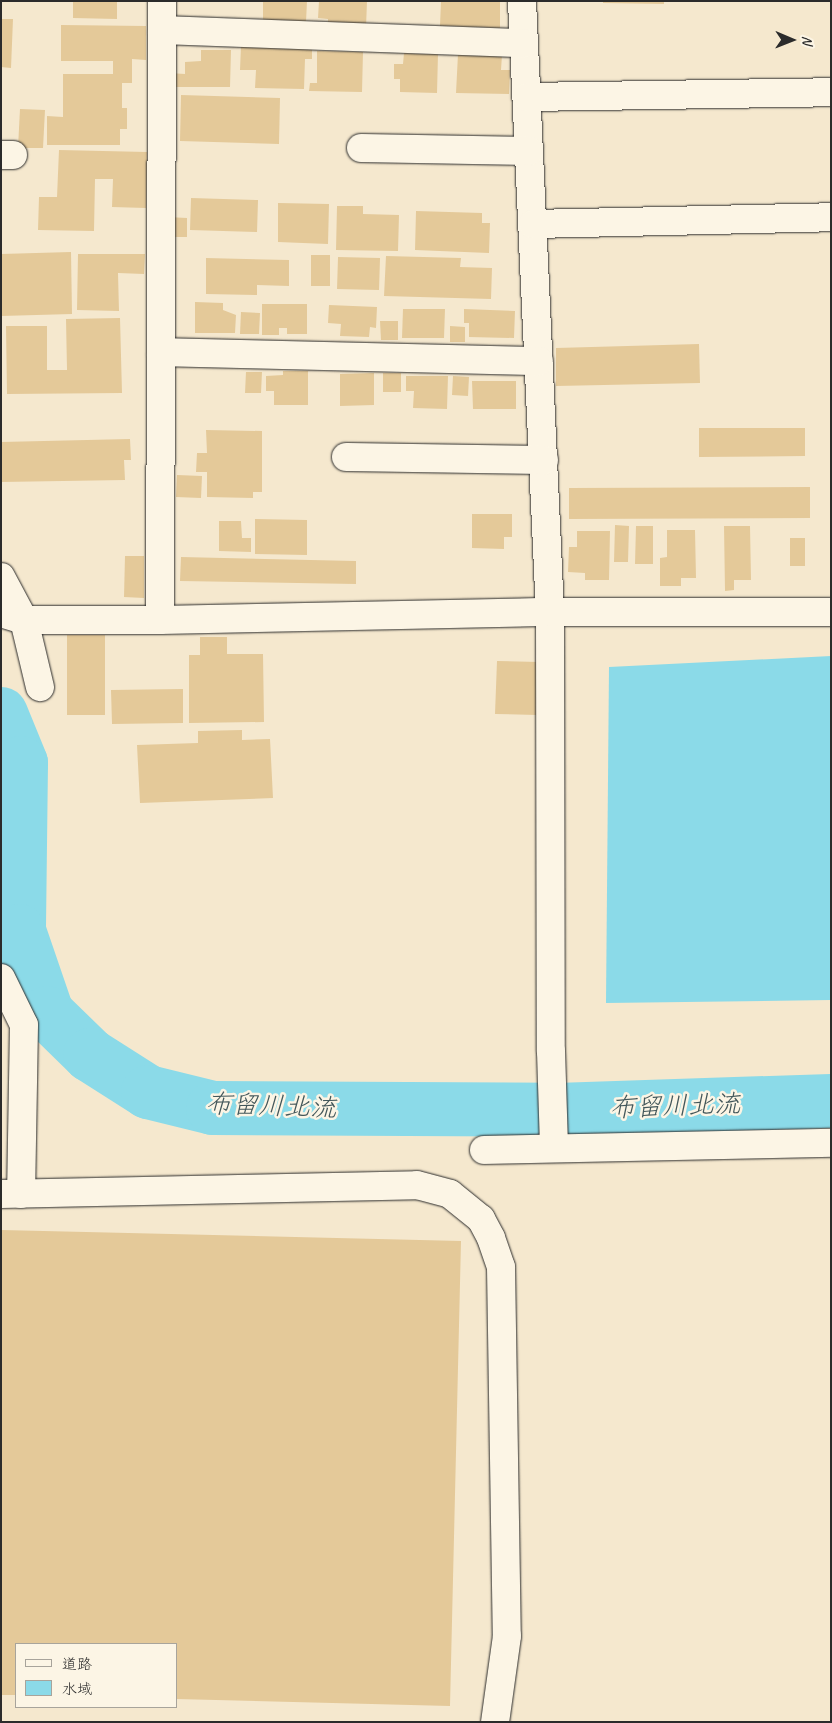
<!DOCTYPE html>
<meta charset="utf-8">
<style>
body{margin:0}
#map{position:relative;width:832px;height:1723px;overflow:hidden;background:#f5e8ce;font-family:Caveat,"Klee One",sans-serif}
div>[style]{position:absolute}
.water>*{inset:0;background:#8bdae8}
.river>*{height:54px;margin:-27px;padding:0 27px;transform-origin:27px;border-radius:27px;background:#8bdae8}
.building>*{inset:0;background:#e4c999}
.roads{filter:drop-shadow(0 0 1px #2b2b2b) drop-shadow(0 0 1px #2b2b2b)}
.minor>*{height:28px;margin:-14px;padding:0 14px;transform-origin:14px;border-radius:14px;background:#fcf5e5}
span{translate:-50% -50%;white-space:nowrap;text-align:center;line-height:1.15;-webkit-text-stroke:5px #fcf5e5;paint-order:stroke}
.water-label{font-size:26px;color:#43575a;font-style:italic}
.frame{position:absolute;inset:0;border:2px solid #2b2b2b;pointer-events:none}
.legend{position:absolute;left:15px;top:1643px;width:162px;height:65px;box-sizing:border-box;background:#fcf5e5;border:1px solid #a8a49b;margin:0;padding:6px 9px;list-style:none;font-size:15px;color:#2b2b2b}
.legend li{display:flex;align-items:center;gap:10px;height:25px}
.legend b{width:25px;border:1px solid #a8a49b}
.north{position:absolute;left:767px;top:15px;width:50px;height:50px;-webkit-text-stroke:4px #fcf5e5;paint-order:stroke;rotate:91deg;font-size:14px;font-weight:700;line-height:20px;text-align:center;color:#2b2b2b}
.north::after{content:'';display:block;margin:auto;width:18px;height:22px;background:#2b2b2b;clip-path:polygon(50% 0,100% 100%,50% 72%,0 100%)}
</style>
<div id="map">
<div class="water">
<i style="clip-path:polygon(831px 656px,831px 1000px,606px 1003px,609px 667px)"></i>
</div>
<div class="river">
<i style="left:1px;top:714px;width:53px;rotate:67.8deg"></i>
<i style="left:21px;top:763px;width:168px;rotate:90.7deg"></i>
<i style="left:19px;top:931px;width:87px;rotate:71.1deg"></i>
<i style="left:47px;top:1013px;width:60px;rotate:44.3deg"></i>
<i style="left:90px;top:1055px;width:69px;rotate:32.5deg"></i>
<i style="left:148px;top:1092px;width:67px;rotate:13.8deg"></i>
<i style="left:213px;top:1108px;width:344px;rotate:0.3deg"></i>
<i style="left:557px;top:1110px;width:274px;rotate:-1.9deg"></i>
</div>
<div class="building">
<i style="clip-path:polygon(73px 1px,117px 1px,117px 19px,73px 18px)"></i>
<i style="clip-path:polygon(263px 1px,307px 1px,306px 22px,263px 20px)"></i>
<i style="clip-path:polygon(319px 1px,367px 1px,366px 28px,328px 27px,328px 19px,318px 18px)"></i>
<i style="clip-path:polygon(441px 1px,500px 1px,500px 28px,440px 26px)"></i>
<i style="clip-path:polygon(603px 1px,664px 1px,664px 4px,603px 3px)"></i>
<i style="clip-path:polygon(1px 19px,13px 19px,11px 68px,1px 67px)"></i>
<i style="clip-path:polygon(61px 25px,146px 26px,146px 60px,132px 59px,132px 83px,122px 83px,122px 108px,127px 108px,127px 129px,120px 129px,120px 145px,47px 145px,47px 116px,63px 117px,63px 74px,113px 74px,113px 61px,61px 61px)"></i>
<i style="clip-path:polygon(241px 46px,312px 49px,312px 59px,305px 59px,304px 89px,255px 88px,256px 70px,240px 70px)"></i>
<i style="clip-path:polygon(201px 50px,231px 50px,230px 87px,168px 87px,169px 73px,185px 74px,185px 62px,201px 61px)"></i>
<i style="clip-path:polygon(317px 51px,363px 52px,362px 92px,309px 91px,310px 83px,317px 83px)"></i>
<i style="clip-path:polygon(404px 53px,438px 54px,437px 93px,400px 92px,400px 79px,394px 79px,394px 64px,403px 64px)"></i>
<i style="clip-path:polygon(458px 54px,502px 55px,501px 70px,510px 70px,509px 94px,456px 93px)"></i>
<i style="clip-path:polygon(181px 95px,280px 98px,279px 144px,180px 141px)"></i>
<i style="clip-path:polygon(20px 109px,45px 110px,43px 148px,18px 148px)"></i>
<i style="clip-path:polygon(59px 150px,147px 152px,146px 208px,112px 207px,113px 179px,95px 179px,94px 231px,38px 230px,39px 197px,57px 197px)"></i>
<i style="clip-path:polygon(191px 198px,258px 200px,257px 232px,190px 230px)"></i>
<i style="clip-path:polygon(278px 203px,329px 204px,328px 244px,278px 242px)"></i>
<i style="clip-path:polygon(337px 206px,363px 206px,363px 214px,399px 215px,398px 251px,336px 250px)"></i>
<i style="clip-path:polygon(416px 211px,482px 213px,482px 223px,490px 223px,489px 253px,415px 250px)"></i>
<i style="clip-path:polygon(167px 217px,187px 218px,187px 237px,166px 237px)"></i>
<i style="clip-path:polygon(71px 252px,72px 314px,1px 316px,1px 254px)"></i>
<i style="clip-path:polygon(78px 254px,145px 254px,144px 274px,118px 273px,119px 311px,77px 310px)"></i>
<i style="clip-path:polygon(311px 255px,330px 255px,330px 286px,311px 286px)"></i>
<i style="clip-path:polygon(386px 256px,461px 258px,460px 267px,492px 268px,491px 299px,384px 296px)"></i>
<i style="clip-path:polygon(338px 257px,380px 258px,379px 290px,337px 289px)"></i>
<i style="clip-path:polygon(206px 258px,289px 260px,289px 286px,257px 285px,257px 295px,206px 294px)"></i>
<i style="clip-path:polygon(195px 302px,223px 303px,223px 310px,236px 315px,235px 333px,195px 333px)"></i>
<i style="clip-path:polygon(262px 304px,307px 304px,307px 334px,287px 334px,287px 328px,279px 328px,279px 335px,262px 335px)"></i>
<i style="clip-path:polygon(329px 305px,377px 307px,376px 328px,370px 327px,369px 337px,340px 336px,341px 324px,328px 323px)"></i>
<i style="clip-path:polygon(403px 309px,445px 309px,444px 338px,402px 338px)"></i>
<i style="clip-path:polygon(464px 309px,515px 311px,514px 338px,469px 337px,469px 323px,464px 323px)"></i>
<i style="clip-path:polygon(241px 312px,260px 313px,259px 334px,240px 334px)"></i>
<i style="clip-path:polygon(120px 318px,122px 393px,7px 394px,6px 326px,47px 326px,47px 370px,67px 370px,66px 319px)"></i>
<i style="clip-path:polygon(380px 321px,398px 321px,398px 340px,381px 340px)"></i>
<i style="clip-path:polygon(450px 326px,465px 327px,465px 342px,450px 342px)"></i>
<i style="clip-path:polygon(699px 344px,700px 383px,556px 386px,556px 348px)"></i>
<i style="clip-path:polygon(283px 371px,308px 371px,308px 405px,274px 405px,274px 391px,266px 391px,266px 376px,283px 375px)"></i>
<i style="clip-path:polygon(246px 372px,262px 372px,261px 393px,245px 393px)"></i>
<i style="clip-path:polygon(374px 373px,374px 405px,340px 406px,340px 374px)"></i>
<i style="clip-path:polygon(383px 373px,401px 373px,401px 392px,383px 392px)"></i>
<i style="clip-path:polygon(406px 376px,448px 376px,447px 409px,413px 408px,414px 391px,406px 391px)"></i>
<i style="clip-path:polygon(453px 376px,469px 377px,468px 396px,452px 395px)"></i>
<i style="clip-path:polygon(472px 381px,516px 381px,516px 409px,473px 409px)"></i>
<i style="clip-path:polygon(699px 428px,805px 428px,805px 456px,699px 457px)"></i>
<i style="clip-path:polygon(206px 430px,262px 431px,262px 492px,253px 492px,253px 498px,207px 497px,207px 472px,196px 472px,197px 453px,207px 453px)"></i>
<i style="clip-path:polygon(130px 439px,131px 460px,124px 460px,125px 480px,1px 482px,1px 442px)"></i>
<i style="clip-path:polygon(177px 475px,202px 476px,201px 498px,176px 497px)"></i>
<i style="clip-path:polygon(810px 487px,810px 518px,569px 519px,569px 488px)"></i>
<i style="clip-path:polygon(472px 514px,512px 514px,512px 537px,504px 537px,504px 549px,472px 548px)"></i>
<i style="clip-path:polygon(255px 519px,307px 520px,307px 555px,255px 554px)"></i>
<i style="clip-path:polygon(219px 521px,241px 521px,242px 538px,251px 538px,251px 552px,219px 551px)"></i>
<i style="clip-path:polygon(615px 525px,629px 526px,628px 562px,614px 562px)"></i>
<i style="clip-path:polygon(636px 526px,653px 526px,653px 564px,635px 564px)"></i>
<i style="clip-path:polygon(724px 526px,750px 526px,751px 580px,734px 580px,734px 590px,725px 591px)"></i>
<i style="clip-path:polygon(667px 530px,695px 530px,696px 578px,681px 578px,681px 586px,660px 586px,660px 558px,667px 557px)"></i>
<i style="clip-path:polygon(577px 531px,610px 531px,609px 580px,585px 580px,585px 573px,568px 572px,569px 547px,577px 547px)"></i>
<i style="clip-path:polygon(790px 538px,805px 538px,805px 566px,790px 566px)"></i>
<i style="clip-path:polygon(125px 556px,144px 556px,144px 598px,124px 597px)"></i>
<i style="clip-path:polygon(181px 557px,356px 561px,356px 584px,180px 581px)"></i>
<i style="clip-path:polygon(67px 635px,105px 635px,105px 715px,67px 715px)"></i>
<i style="clip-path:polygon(200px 637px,227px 637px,227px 654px,263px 654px,264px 722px,189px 723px,189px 655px,200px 655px)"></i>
<i style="clip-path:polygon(497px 661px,539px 662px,537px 715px,495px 714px)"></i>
<i style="clip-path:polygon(183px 689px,183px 723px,112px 724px,111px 690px)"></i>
<i style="clip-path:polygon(242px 730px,242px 740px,270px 739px,273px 798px,140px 803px,137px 745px,198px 743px,198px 731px)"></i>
<i style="clip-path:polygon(1px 1230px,461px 1241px,450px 1706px,176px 1699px,176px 1644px,16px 1644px,16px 1695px,1px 1695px)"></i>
</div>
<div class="roads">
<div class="minor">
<i style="left:522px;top:1px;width:612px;rotate:87.38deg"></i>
<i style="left:550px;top:612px;width:439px;rotate:89.9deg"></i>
<i style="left:551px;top:1051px;width:97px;rotate:88.2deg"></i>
<i style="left:162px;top:30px;width:362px;rotate:2.1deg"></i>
<i style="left:527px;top:97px;width:304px;rotate:-0.9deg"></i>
<i style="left:361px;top:148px;width:168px;rotate:1deg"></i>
<i style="left:1px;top:155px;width:12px"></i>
<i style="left:533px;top:224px;width:298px;rotate:-1.3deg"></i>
<i style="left:161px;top:352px;width:378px;rotate:1.4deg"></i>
<i style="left:346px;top:457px;width:198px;rotate:0.9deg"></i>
<i style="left:1px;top:577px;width:49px;rotate:61.9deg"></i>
<i style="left:24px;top:620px;width:69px;rotate:76.6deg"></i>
<i style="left:1px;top:613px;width:24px;rotate:17deg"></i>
<i style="left:24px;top:620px;width:136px"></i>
<i style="left:160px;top:620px;width:390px;rotate:-1.2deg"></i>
<i style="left:550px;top:612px;width:281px"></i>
<i style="left:160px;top:620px;width:619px;rotate:-89.81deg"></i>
<i style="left:1px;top:978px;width:52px;rotate:63.9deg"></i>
<i style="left:24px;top:1025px;width:169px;rotate:91deg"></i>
<i style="left:484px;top:1150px;width:347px;rotate:-1.2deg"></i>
<i style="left:1px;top:1194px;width:416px;rotate:-1.2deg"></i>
<i style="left:417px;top:1185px;width:34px;rotate:15deg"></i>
<i style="left:450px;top:1194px;width:40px;rotate:39deg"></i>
<i style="left:481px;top:1219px;width:21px;rotate:62deg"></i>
<i style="left:491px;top:1238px;width:31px;rotate:71deg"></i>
<i style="left:501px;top:1267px;width:369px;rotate:89.1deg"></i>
<i style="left:507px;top:1636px;width:87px;rotate:97.9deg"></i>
</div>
</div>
<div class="water-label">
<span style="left:271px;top:1106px;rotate:2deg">布留川北流</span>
<span style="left:675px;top:1106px;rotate:-2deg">布留川北流</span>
</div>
<div class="frame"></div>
<ul class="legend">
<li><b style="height:6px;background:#fcf5e5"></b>道路</li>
<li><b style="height:14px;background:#8bdae8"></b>水域</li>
</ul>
<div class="north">N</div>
</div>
